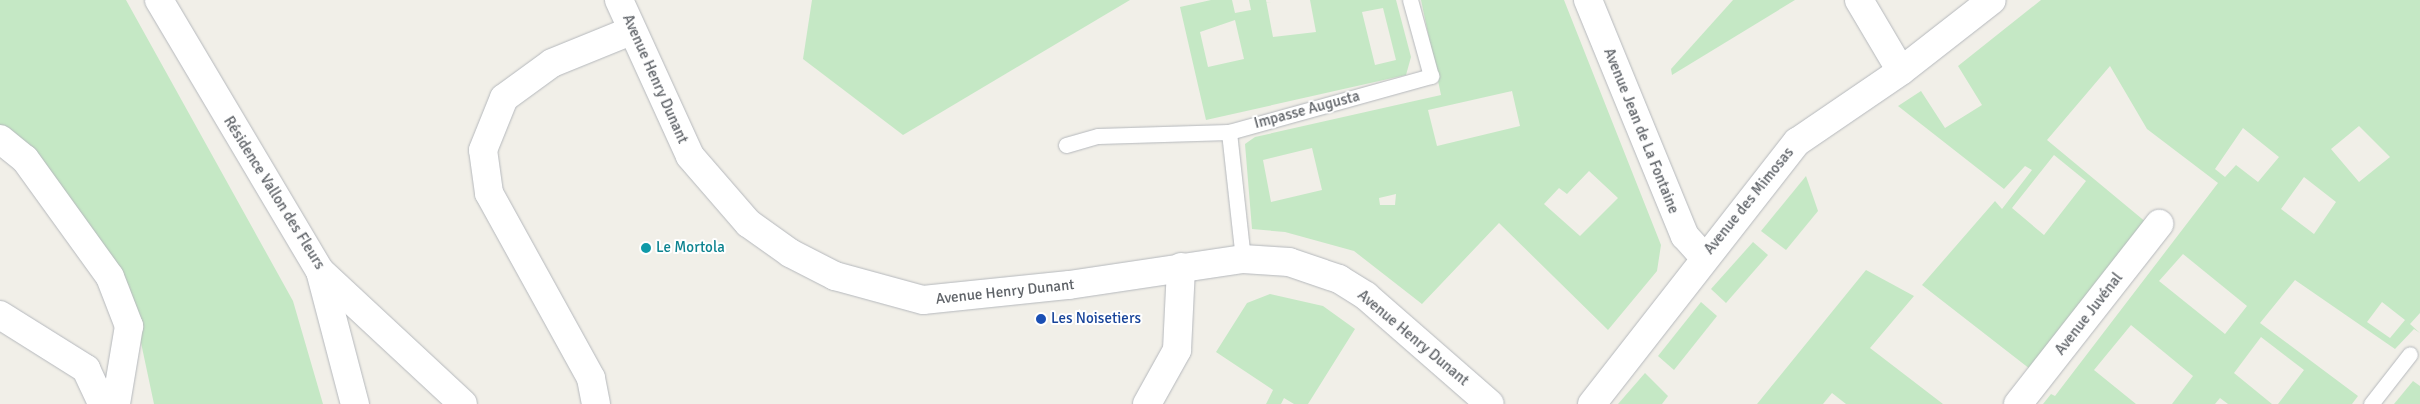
<!DOCTYPE html>
<meta charset="utf-8">
<style>
body{margin:0}
#map{position:relative;width:2420px;height:404px;overflow:hidden;background:#f1efe8;font-family:Signika,sans-serif}
div>[style]{position:absolute}
.green>*{inset:0;background:#c5e8c5}
.roads{filter:drop-shadow(0 0 1px #b5b8bc) drop-shadow(0 0 1px #b5b8bc)}
.lane>*{height:15px;margin:-7.5px;padding:0 7.5px;transform-origin:7.5px;border-radius:7.5px;background:#fff}
.street>*{height:28px;margin:-14px;padding:0 14px;transform-origin:14px;border-radius:14px;background:#fff}
.secondary>*{height:28px;margin:-14px;padding:0 14px;transform-origin:14px;border-radius:14px;background:#fff}
.dots>*{width:14px;height:14px;translate:-50% -50%;box-sizing:border-box;border:2px solid #fff;border-radius:50%}
span{translate:-50% -50%;white-space:nowrap;text-align:center;line-height:1.15;-webkit-text-stroke:4px #fff;paint-order:stroke}
.street-label{font-size:15px;color:#5f6368}
.culture-label{font-size:15px;color:#0d838f}
.left{translate:0 -50%;text-align:left}
.transit-label{font-size:15px;color:#164399}
</style>
<div id="map">
<div class="green">
<i style="clip-path:polygon(0 0,126px 0,293px 301px,323px 404px,154px 404px,129px 286px,32px 153px,0 126px)"></i>
<i style="clip-path:polygon(812px 0,1130px 0,903px 135px,803px 59px)"></i>
<i style="clip-path:polygon(evenodd,1211px 0,1232px 0,1235px 13px,1251px 10px,1249px 0,1266px 0,1273px 37px,1316px 32px,1310px 0,1396px 0,1411px 57px,1406px 75px,1206px 120px,1180px 7px,1211px 0,1383px 8px,1396px 60px,1375px 65px,1362px 12px,1383px 8px,1211px 0,1235px 20px,1244px 59px,1208px 67px,1200px 32px,1235px 20px)"></i>
<i style="clip-path:polygon(evenodd,1421px 0,1564px 0,1661px 245px,1657px 271px,1608px 330px,1499px 223px,1422px 304px,1354px 251px,1285px 232px,1252px 229px,1245px 144px,1255px 137px,1441px 95px,1421px 0,1512px 91px,1520px 126px,1437px 146px,1428px 110px,1512px 91px,1421px 0,1312px 148px,1322px 190px,1271px 202px,1263px 160px,1312px 148px,1421px 0,1589px 171px,1618px 198px,1580px 236px,1544px 204px,1559px 188px,1567px 194px,1589px 171px,1421px 0,1396px 194px,1395px 205px,1380px 205px,1379px 198px,1396px 194px)"></i>
<i style="clip-path:polygon(1733px 0,1795px 0,1672px 75px,1671px 69px)"></i>
<i style="clip-path:polygon(evenodd,2041px 0,2420px 0,2420px 313px,2410px 324px,2420px 333px,2414px 329px,2395px 349px,2295px 280px,2260px 323px,2358px 396px,2352px 404px,2278px 404px,2304px 370px,2261px 337px,2234px 373px,2272px 404px,2228px 404px,2220px 398px,2215px 404px,2172px 404px,2193px 376px,2131px 325px,2094px 370px,2136px 404px,2043px 404px,2051px 394px,2055px 396px,2218px 183px,2147px 129px,2110px 66px,2047px 140px,2147px 223px,2030px 369px,1922px 285px,1995px 201px,2002px 209px,2032px 170px,2025px 166px,2004px 189px,1898px 106px,1921px 91px,1945px 128px,1982px 105px,1958px 66px,2041px 0,2359px 126px,2390px 157px,2359px 182px,2331px 149px,2359px 126px,2041px 0,2243px 128px,2279px 157px,2258px 182px,2236px 165px,2225px 177px,2215px 169px,2243px 128px,2041px 0,2054px 155px,2086px 181px,2044px 235px,2012px 208px,2054px 155px,2041px 0,2304px 177px,2336px 202px,2314px 234px,2281px 209px,2304px 177px,2041px 0,2183px 254px,2247px 306px,2225px 334px,2159px 281px,2183px 254px,2041px 0,2382px 302px,2405px 320px,2390px 338px,2367px 322px,2382px 302px)"></i>
<i style="clip-path:polygon(1806px 176px,1818px 211px,1786px 250px,1761px 231px)"></i>
<i style="clip-path:polygon(1753px 242px,1768px 255px,1726px 303px,1711px 289px)"></i>
<i style="clip-path:polygon(1866px 270px,1914px 296px,1870px 348px,1943px 404px,1846px 404px,1832px 393px,1823px 404px,1757px 404px)"></i>
<i style="clip-path:polygon(1270px 294px,1323px 306px,1355px 329px,1308px 404px,1294px 404px,1284px 398px,1281px 404px,1266px 404px,1273px 390px,1216px 352px,1247px 303px)"></i>
<i style="clip-path:polygon(1701px 302px,1717px 316px,1674px 370px,1658px 356px)"></i>
<i style="clip-path:polygon(1645px 373px,1668px 396px,1662px 404px,1618px 404px)"></i>
<i style="clip-path:polygon(2413px 381px,2420px 386px,2420px 404px,2394px 404px)"></i>
</div>
<div class="roads">
<div class="lane">
<i style="left:1066px;top:145px;width:33px;rotate:-16deg"></i>
<i style="left:1098px;top:136px;width:131px;rotate:-1.7deg"></i>
<i style="left:1243px;top:259px;width:128px;rotate:-96.3deg"></i>
<i style="left:1229px;top:132px;width:210px;rotate:-15.5deg"></i>
<i style="left:1431px;top:76px;width:79px;rotate:-105.4deg"></i>
<i style="left:2371px;top:404px;width:63px;rotate:-52deg"></i>
</div>
<div class="street">
<i style="left:159px;top:0;width:315px;rotate:59.3deg"></i>
<i style="left:320px;top:271px;width:195px;rotate:42.9deg"></i>
<i style="left:1588px;top:0;width:255px;rotate:67.7deg"></i>
<i style="left:1685px;top:236px;width:28px;rotate:48deg"></i>
<i style="left:1859px;top:0;width:82px;rotate:59.4deg"></i>
<i style="left:0;top:139px;width:32px;rotate:39deg"></i>
<i style="left:25px;top:159px;width:145px;rotate:54.2deg"></i>
<i style="left:110px;top:277px;width:53px;rotate:68.8deg"></i>
<i style="left:129px;top:326px;width:79px;rotate:99.5deg"></i>
<i style="left:320px;top:271px;width:138px;rotate:75.3deg"></i>
<i style="left:0;top:315px;width:102px;rotate:32.1deg"></i>
<i style="left:86px;top:369px;width:38px;rotate:65deg"></i>
<i style="left:596px;top:404px;width:26px;rotate:-101deg"></i>
<i style="left:591px;top:378px;width:211px;rotate:-118.9deg"></i>
<i style="left:489px;top:193px;width:43px;rotate:-97.9deg"></i>
<i style="left:483px;top:150px;width:56px;rotate:-68deg"></i>
<i style="left:504px;top:98px;width:59px;rotate:-36.1deg"></i>
<i style="left:552px;top:63px;width:85px;rotate:-22.1deg"></i>
<i style="left:1592px;top:404px;width:333px;rotate:-52deg"></i>
<i style="left:1797px;top:142px;width:126px;rotate:-34.3deg"></i>
<i style="left:1901px;top:71px;width:115px;rotate:-38deg"></i>
<i style="left:2018px;top:404px;width:229px;rotate:-51.9deg"></i>
</div>
<div class="secondary">
<i style="left:619px;top:0;width:171px;rotate:65.5deg"></i>
<i style="left:690px;top:156px;width:89px;rotate:49.1deg"></i>
<i style="left:748px;top:223px;width:52px;rotate:35.5deg"></i>
<i style="left:790px;top:253px;width:51px;rotate:27.1deg"></i>
<i style="left:835px;top:276px;width:91px;rotate:15.3deg"></i>
<i style="left:923px;top:300px;width:147px;rotate:-5.9deg"></i>
<i style="left:1069px;top:285px;width:176px;rotate:-8.5deg"></i>
<i style="left:1243px;top:259px;width:46px;rotate:3.7deg"></i>
<i style="left:1289px;top:262px;width:53px;rotate:18.8deg"></i>
<i style="left:1339px;top:279px;width:32px;rotate:32deg"></i>
<i style="left:1366px;top:296px;width:164px;rotate:41.1deg"></i>
<i style="left:1147px;top:404px;width:62px;rotate:-60.9deg"></i>
<i style="left:1177px;top:350px;width:83px;rotate:-87.2deg"></i>
</div>
</div>
<div class="dots">
<i style="left:646px;top:248px;background:#0f9aa8"></i>
<i style="left:1041px;top:319px;background:#1a4fb4"></i>
</div>
<div class="street-label">
<span style="left:655px;top:79px;rotate:66deg">Avenue Henry Dunant</span>
<span style="left:1307px;top:110px;rotate:-15deg">Impasse Augusta</span>
<span style="left:1641px;top:131px;rotate:68deg">Avenue Jean de La Fontaine</span>
<span style="left:274px;top:193px;rotate:58deg">Résidence Vallon des Fleurs</span>
<span style="left:1749px;top:201px;rotate:-51deg">Avenue des Mimosas</span>
<span style="left:1005px;top:292px;rotate:-6deg">Avenue Henry Dunant</span>
<span style="left:2089px;top:314px;rotate:-52deg">Avenue Juvénal</span>
<span style="left:1413px;top:338px;rotate:40deg">Avenue Henry Dunant</span>
</div>
<div class="culture-label">
<span class="left" style="left:656px;top:248px">Le Mortola</span>
</div>
<div class="transit-label">
<span class="left" style="left:1051px;top:319px">Les Noisetiers</span>
</div>
</div>
